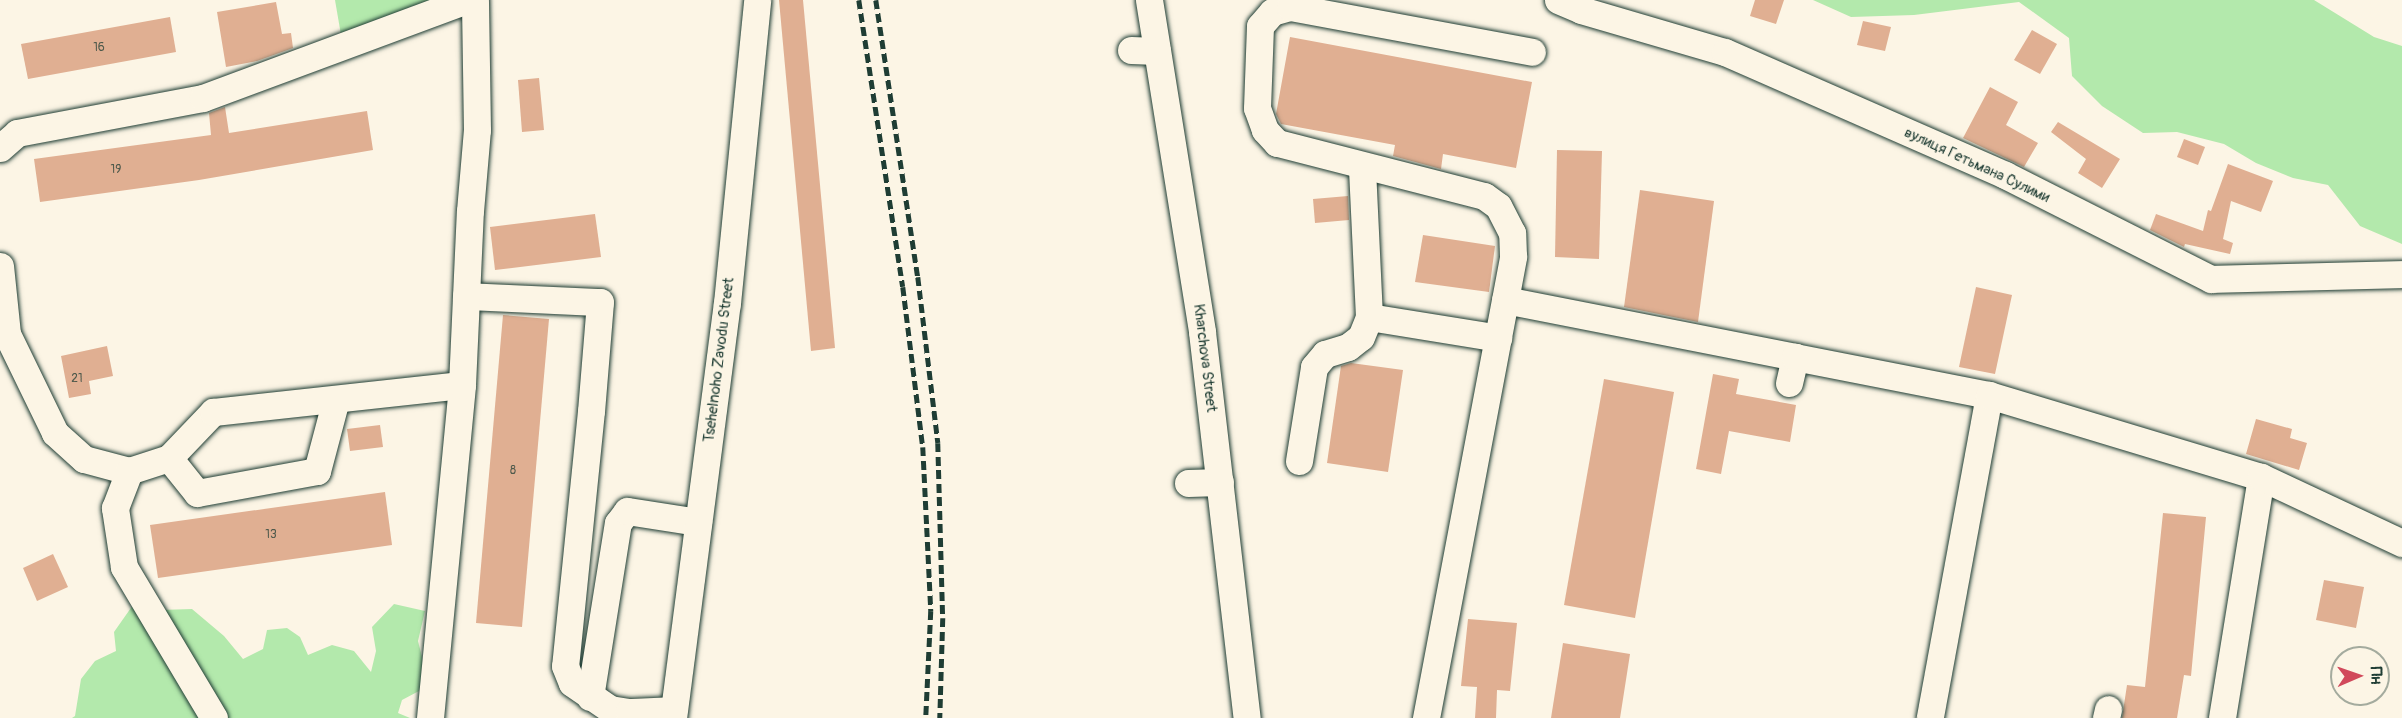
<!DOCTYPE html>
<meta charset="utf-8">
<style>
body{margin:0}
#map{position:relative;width:2402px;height:718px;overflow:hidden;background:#fcf5e5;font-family:Pangolin,sans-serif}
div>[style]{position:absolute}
.green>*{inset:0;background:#b3e9ac}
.building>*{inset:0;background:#e0af92}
.roads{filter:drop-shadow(0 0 2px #1f3d34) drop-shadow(0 0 2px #1f3d34)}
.minor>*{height:27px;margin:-13.5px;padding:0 13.5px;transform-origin:13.5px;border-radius:13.5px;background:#fcf5e5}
.rail>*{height:4.5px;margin-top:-2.25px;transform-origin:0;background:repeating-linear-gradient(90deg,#1f3d34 0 9px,transparent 0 13.5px)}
span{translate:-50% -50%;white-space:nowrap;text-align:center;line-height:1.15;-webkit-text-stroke:5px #fcf5e5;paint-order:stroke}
.number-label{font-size:12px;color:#4f5a4c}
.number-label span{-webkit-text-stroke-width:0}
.street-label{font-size:15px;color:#1f3d34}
.north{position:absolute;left:2330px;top:646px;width:60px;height:60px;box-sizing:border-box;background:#fcf5e5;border:2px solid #a4ab9e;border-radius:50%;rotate:88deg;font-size:16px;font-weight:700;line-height:24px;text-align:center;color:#1f3d34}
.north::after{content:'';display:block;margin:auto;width:21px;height:27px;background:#d1495b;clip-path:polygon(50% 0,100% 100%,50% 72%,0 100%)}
</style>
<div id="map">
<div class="green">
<i style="clip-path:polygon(335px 0,437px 0,341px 35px)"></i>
<i style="clip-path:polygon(1813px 0,2314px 0,2374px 37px,2402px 46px,2402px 244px,2360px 226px,2328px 185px,2293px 178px,2256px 163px,2224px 144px,2177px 132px,2143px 133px,2102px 106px,2072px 76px,2069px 38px,2019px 2px,1914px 15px,1851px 17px)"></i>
<i style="clip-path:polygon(140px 595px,160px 610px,192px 609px,224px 636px,243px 659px,263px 649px,267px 630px,287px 628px,300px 637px,308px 655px,332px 645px,354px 651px,371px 672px,376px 651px,372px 627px,394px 604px,425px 611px,418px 641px,426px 673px,419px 691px,402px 700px,398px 713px,410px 718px,72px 718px,75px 716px,81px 679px,95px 661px,116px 651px,114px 632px)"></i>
</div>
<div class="building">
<i style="clip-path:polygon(779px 0,803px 0,835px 348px,811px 351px)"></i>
<i style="clip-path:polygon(1755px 0,1784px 0,1776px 24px,1750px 16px)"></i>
<i style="clip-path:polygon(276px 2px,282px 34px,291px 33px,293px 48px,257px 61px,226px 67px,217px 12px)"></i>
<i style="clip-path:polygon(170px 17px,176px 52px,28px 79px,21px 44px)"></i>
<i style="clip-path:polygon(1863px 21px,1891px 27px,1885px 51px,1857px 45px)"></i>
<i style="clip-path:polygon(2032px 30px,2057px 44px,2040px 74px,2014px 60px)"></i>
<i style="clip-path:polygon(1290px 37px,1532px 82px,1516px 168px,1443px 154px,1441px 169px,1393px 156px,1395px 145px,1281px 124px,1276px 114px)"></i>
<i style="clip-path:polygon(539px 78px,544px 130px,522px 132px,518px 80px)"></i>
<i style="clip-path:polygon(1990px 87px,2018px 102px,2006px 125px,2038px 143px,2024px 167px,1963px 138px)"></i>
<i style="clip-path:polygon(225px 107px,229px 133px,367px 111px,373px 150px,199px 180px,40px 202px,34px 159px,211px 135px,209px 113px)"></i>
<i style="clip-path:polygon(2058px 122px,2120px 159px,2102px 188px,2078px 173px,2086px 159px,2051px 132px)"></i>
<i style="clip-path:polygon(2184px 139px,2205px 147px,2198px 165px,2177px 157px)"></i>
<i style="clip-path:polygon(1557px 150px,1602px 151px,1599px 259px,1555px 257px)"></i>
<i style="clip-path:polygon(2228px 164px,2273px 181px,2261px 212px,2231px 201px,2223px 239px,2233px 243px,2230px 254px,2185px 244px,2184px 247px,2150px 230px,2156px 214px,2203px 231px,2208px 210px,2211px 211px)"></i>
<i style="clip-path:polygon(1640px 190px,1714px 201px,1698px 322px,1624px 307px)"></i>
<i style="clip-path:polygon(1348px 196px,1349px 220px,1315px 223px,1313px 199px)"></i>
<i style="clip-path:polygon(595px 214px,601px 257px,495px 270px,490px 227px)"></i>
<i style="clip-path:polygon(1423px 235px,1495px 246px,1489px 292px,1415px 282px)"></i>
<i style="clip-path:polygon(1976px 287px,2012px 295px,1995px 374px,1959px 367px)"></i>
<i style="clip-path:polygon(503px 315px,549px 319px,522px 627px,476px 623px)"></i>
<i style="clip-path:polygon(107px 346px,113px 376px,89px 381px,91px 394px,69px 398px,61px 356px)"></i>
<i style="clip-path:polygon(1351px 363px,1403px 370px,1388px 472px,1327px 463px,1341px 366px)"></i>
<i style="clip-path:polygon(1713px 374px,1739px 379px,1736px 394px,1796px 405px,1790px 442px,1729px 431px,1721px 474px,1696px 469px)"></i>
<i style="clip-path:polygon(1604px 379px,1674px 392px,1635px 618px,1564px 605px)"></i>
<i style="clip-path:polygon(2256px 419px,2292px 429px,2290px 438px,2307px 443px,2299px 470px,2246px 454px)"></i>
<i style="clip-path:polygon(380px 425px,383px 447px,350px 451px,347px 429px)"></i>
<i style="clip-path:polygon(385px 492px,392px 545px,158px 578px,150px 525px)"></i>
<i style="clip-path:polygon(2163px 513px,2206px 517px,2191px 676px,2184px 675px,2177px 718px,2122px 718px,2127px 685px,2145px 687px)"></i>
<i style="clip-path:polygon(53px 554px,68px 587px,37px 601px,23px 568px)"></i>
<i style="clip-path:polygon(2324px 580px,2364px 587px,2356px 628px,2316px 620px)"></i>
<i style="clip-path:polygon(1468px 619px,1517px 623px,1510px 691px,1497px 690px,1496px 718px,1475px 718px,1477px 687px,1461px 686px)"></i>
<i style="clip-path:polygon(1563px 643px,1630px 654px,1620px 718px,1551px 718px)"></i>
</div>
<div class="roads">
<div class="minor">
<i style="left:1149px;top:0;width:336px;rotate:80.9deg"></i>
<i style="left:1202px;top:332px;width:389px;rotate:83.4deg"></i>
<i style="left:1558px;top:0;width:25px;rotate:23deg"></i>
<i style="left:1581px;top:10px;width:150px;rotate:16.3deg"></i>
<i style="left:1725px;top:52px;width:306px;rotate:23.7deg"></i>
<i style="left:2005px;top:175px;width:231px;rotate:26.8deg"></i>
<i style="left:2211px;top:279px;width:191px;rotate:-1.5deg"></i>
<i style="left:1131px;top:50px;width:26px;rotate:2deg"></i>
<i style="left:0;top:148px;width:23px;rotate:-41deg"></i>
<i style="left:17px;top:133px;width:189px;rotate:-10.7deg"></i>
<i style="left:203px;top:98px;width:282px;rotate:-20.4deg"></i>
<i style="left:0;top:266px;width:68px;rotate:84.1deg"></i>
<i style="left:7px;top:334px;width:110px;rotate:64.1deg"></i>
<i style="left:55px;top:433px;width:39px;rotate:42deg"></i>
<i style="left:84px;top:459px;width:47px;rotate:14.9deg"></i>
<i style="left:466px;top:296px;width:134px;rotate:2.6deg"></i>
<i style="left:600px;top:302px;width:109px;rotate:94.7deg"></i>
<i style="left:591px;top:411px;width:256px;rotate:95.8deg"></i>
<i style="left:565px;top:666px;width:18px;rotate:68deg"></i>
<i style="left:572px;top:683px;width:46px;rotate:34.4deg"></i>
<i style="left:610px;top:709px;width:19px;rotate:9deg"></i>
<i style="left:629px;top:712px;width:44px;rotate:-2.6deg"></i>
<i style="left:1505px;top:300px;width:296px;rotate:11.1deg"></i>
<i style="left:1369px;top:317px;width:131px;rotate:9.2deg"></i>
<i style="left:1789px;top:383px;width:27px;rotate:-77deg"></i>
<i style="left:1795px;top:357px;width:198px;rotate:11.1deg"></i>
<i style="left:1989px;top:395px;width:328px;rotate:100.4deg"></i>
<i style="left:1989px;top:395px;width:284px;rotate:16.8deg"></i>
<i style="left:2261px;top:477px;width:244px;rotate:99.2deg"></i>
<i style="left:169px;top:458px;width:45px;rotate:51.3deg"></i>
<i style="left:197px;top:493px;width:122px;rotate:-10.4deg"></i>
<i style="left:317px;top:471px;width:74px;rotate:-75.2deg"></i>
<i style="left:1299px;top:461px;width:95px;rotate:-80.9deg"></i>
<i style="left:1314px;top:367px;width:17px;rotate:-50deg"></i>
<i style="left:1325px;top:354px;width:24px;rotate:-17deg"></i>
<i style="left:1348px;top:347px;width:16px;rotate:-38deg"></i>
<i style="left:1361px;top:337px;width:22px;rotate:-68deg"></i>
<i style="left:1369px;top:317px;width:151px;rotate:-92.7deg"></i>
<i style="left:2261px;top:477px;width:156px;rotate:25.1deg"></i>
<i style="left:1188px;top:483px;width:32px;rotate:-2deg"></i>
<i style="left:590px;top:697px;width:176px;rotate:-80.9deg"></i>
<i style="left:618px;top:523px;width:15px;rotate:-53deg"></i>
<i style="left:627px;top:511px;width:72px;rotate:8.8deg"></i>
<i style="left:214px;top:718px;width:176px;rotate:-120.8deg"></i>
<i style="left:124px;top:567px;width:60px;rotate:-98.7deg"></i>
<i style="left:115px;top:508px;width:40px;rotate:-69deg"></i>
<i style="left:129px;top:471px;width:42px;rotate:-18deg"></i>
<i style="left:169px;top:458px;width:64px;rotate:-46.3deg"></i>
<i style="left:213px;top:412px;width:250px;rotate:-6.2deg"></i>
<i style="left:430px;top:718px;width:335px;rotate:-84.5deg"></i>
<i style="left:462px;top:385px;width:174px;rotate:-87.4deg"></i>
<i style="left:470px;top:211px;width:81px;rotate:-85.1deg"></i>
<i style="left:477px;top:130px;width:130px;rotate:-90.9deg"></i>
<i style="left:673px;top:718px;width:418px;rotate:-82.6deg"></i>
<i style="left:727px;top:303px;width:304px;rotate:-84.3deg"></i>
<i style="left:1426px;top:718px;width:470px;rotate:-79.3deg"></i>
<i style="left:1513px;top:256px;width:23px;rotate:-92deg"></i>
<i style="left:1512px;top:233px;width:30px;rotate:-117deg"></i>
<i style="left:1498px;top:206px;width:17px;rotate:-144deg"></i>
<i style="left:1484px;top:196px;width:214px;rotate:-165.6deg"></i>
<i style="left:1277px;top:143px;width:18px;rotate:-133deg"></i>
<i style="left:1265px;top:130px;width:23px;rotate:-110deg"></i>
<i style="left:1257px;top:108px;width:82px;rotate:-87.9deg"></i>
<i style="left:1260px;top:26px;width:18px;rotate:-49deg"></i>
<i style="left:1272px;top:12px;width:19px;rotate:-16deg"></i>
<i style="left:1290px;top:7px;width:246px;rotate:10.5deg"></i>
<i style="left:2106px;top:718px;width:9px;rotate:-77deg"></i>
</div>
</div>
<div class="rail">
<i style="left:859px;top:0;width:290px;rotate:81.3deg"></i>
<i style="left:903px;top:287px;width:161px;rotate:82.9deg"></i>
<i style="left:923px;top:447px;width:164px;rotate:87.2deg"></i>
<i style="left:931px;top:611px;width:107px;rotate:92.7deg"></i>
<i style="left:876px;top:0;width:280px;rotate:81.4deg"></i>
<i style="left:918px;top:277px;width:167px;rotate:83.1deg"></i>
<i style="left:938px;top:443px;width:175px;rotate:88.4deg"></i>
<i style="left:943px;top:618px;width:100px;rotate:91.7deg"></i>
</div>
<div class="number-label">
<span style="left:99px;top:48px">16</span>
<span style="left:116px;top:170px">19</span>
<span style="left:77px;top:379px">21</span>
<span style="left:513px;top:471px">8</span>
<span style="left:271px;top:535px">13</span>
</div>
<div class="street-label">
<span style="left:1977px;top:165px;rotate:25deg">вулиця Гетьмана Сулими</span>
<span style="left:1205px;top:358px;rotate:83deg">Kharchova Street</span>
<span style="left:719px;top:360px;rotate:-83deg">Tsehelnoho Zavodu Street</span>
</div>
<div class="north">Пн</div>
</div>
